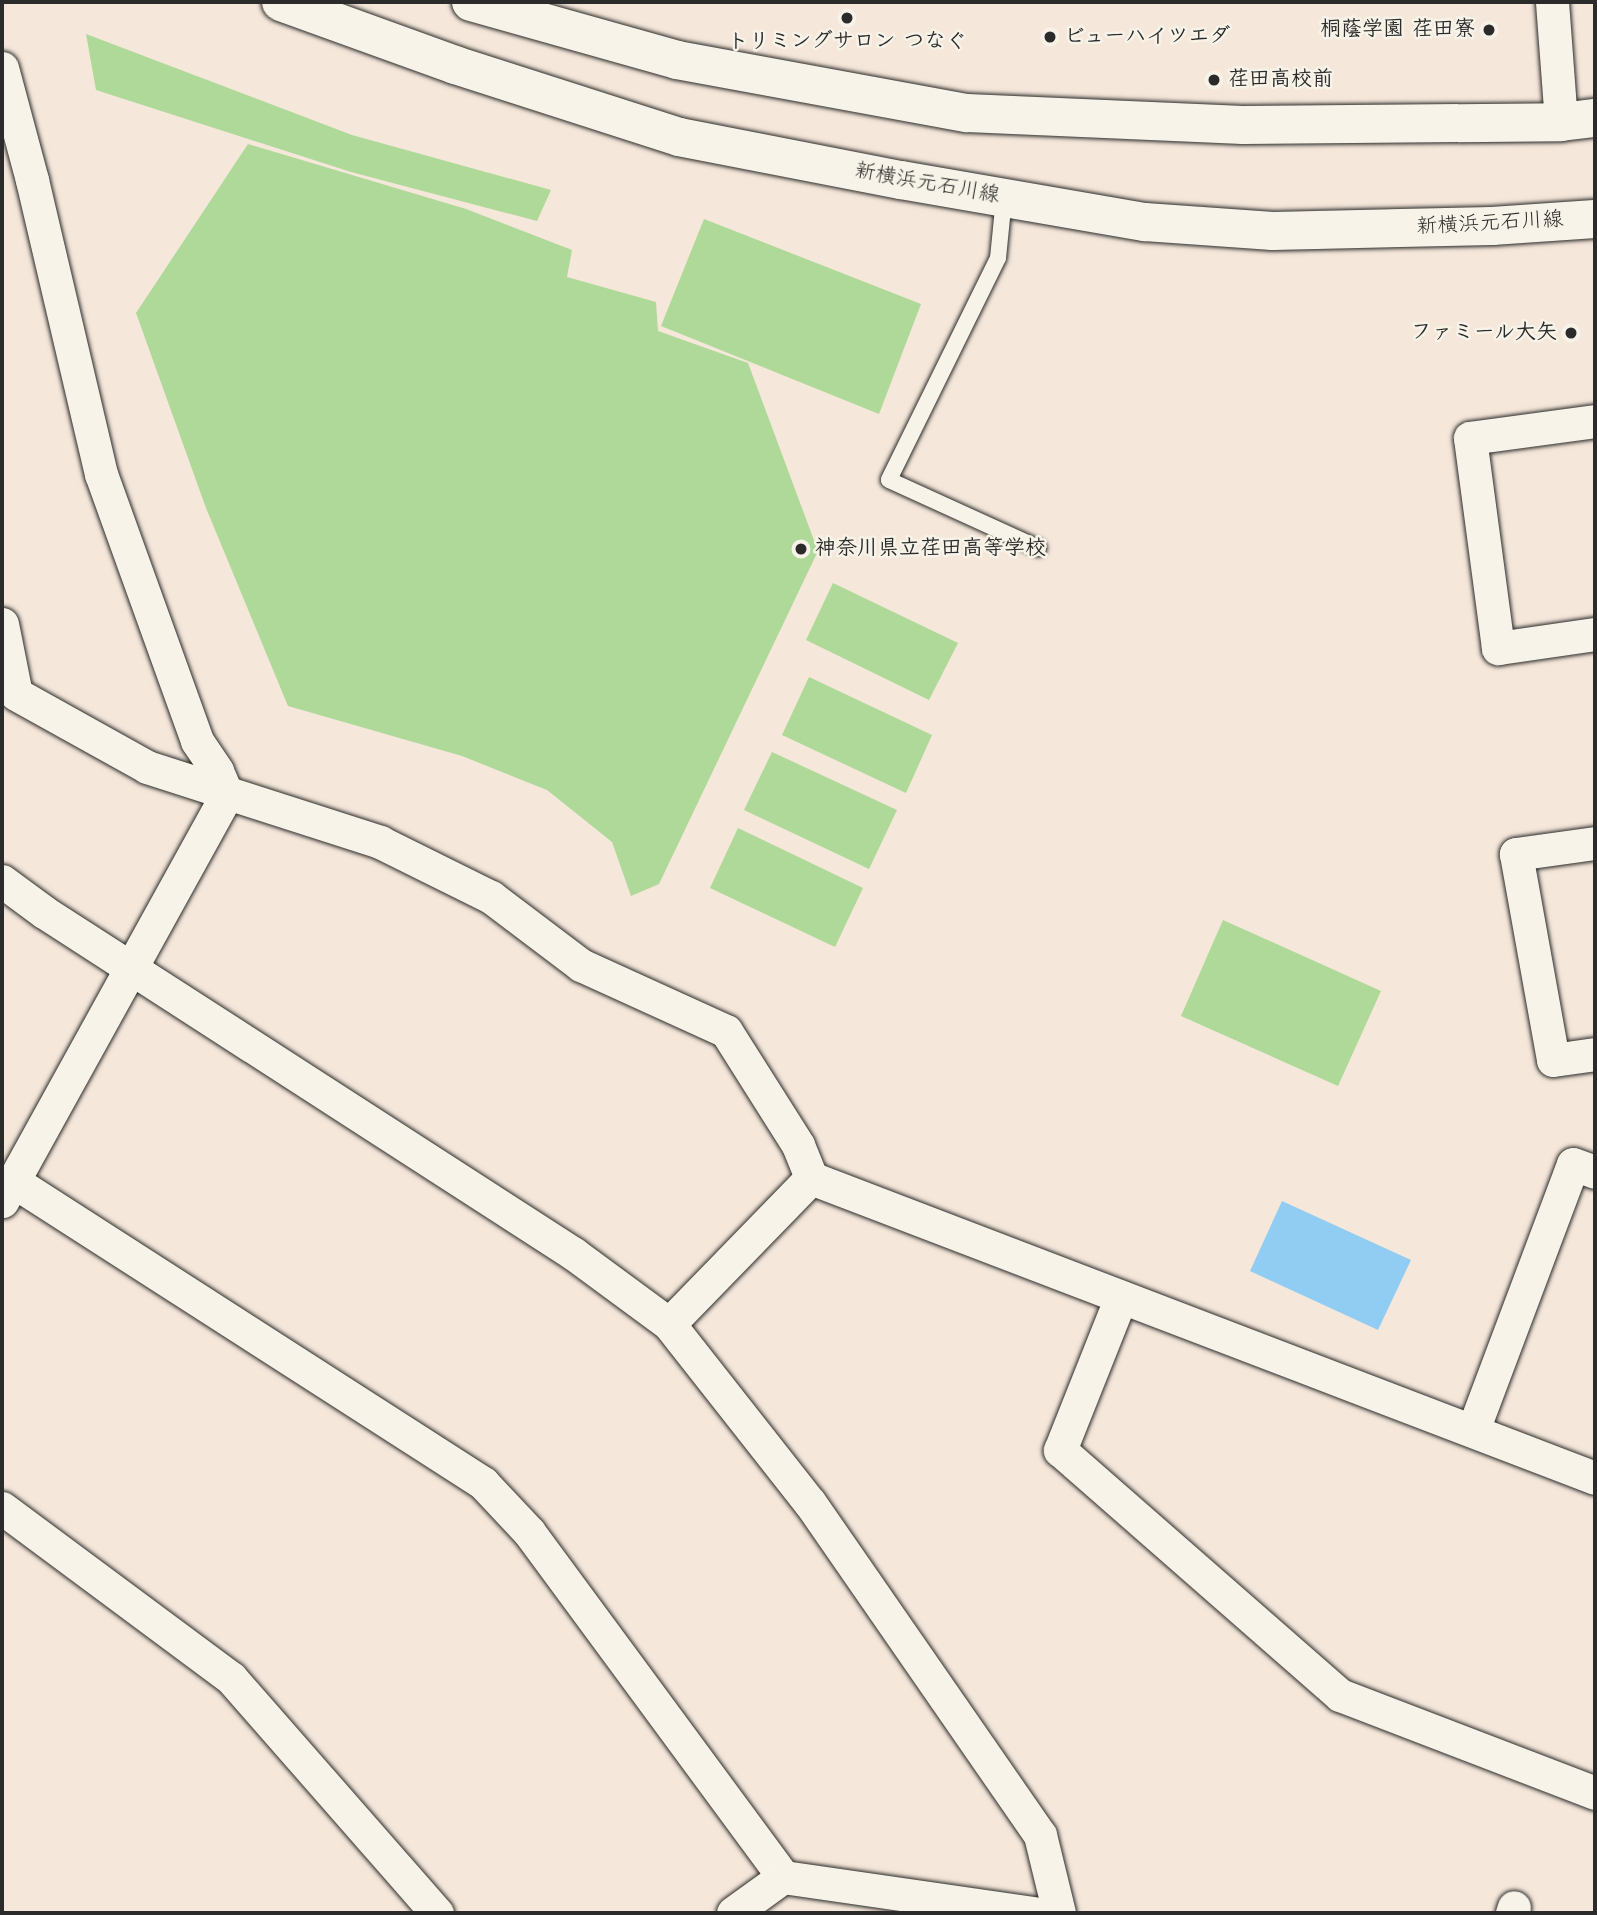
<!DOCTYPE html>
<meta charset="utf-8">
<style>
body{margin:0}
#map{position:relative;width:1597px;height:1915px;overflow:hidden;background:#f5e7da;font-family:Kalam,"Klee One",sans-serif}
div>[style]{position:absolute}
.green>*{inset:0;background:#aed998}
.water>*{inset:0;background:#91cdf2}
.roads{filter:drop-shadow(0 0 2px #2b2b2b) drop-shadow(0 0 2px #2b2b2b)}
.service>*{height:16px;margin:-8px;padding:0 8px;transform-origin:8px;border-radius:8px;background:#f7f3e8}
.minor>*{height:33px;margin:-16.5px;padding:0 16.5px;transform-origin:16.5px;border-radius:16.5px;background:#f7f3e8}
.tertiary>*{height:38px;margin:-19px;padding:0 19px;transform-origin:19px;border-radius:19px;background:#f7f3e8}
.dots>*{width:19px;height:19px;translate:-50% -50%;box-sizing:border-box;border:4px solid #f7f3e8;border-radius:50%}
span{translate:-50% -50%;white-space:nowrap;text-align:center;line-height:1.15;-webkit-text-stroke:5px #f7f3e8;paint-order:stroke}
.poi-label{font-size:21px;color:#2b2b2b;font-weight:700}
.right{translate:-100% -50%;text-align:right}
.left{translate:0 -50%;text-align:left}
.street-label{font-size:21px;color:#2b2b2b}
.frame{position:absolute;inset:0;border:4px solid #2b2b2b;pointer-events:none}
</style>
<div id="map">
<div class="green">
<i style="clip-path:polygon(86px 34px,352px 135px,551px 190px,537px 221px,351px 172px,96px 90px)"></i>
<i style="clip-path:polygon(248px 144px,466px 209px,572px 250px,567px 277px,656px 302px,658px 331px,748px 363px,818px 551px,659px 884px,631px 896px,612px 842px,547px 790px,462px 756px,288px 706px,206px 508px,136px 313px)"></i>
<i style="clip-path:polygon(704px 219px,921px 304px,879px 414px,661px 326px)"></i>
<i style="clip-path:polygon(833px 583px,958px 643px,929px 700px,806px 640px)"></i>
<i style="clip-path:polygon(809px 677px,932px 735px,906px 793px,782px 735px)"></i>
<i style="clip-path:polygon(772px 752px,897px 810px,869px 869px,744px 810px)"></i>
<i style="clip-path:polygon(738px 828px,863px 888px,835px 947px,710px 888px)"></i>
<i style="clip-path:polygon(1223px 920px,1381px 991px,1338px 1086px,1181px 1016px)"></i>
</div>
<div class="water">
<i style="clip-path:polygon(1282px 1201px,1411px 1260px,1378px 1330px,1250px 1271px)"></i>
</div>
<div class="roads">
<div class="service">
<i style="left:1004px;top:198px;width:60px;rotate:95.7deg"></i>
<i style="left:998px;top:258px;width:247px;rotate:116.2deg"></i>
<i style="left:889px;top:480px;width:164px;rotate:24.5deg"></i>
</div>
<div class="minor">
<i style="left:1552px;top:2px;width:120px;rotate:85.7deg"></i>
<i style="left:2px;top:68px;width:116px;rotate:75deg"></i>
<i style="left:32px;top:180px;width:302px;rotate:76.8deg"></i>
<i style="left:101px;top:474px;width:284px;rotate:70.2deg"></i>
<i style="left:197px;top:741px;width:36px;rotate:56deg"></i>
<i style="left:217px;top:771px;width:25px;rotate:67deg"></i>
<i style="left:227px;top:794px;width:465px;rotate:118.9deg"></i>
<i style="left:1595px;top:421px;width:126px;rotate:172.3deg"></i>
<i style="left:1470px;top:438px;width:212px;rotate:82.4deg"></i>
<i style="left:1498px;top:648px;width:98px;rotate:-8.2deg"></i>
<i style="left:2px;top:624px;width:71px;rotate:78.7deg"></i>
<i style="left:16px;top:694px;width:150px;rotate:29.1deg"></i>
<i style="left:147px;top:767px;width:245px;rotate:17.8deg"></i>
<i style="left:380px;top:842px;width:124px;rotate:26.4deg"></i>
<i style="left:491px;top:897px;width:113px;rotate:37.1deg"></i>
<i style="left:581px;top:965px;width:159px;rotate:24.5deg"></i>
<i style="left:726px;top:1031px;width:135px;rotate:57.7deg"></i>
<i style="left:798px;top:1145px;width:35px;rotate:68deg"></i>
<i style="left:1595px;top:843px;width:80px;rotate:172.1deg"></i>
<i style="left:1516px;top:854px;width:209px;rotate:79.8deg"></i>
<i style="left:1553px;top:1060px;width:42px;rotate:-8.1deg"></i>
<i style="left:2px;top:881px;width:52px;rotate:36.4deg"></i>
<i style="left:44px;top:912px;width:631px;rotate:32.83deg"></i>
<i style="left:574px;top:1254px;width:118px;rotate:36.4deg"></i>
<i style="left:669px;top:1324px;width:228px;rotate:51.8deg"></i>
<i style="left:810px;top:1503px;width:404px;rotate:55.3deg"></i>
<i style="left:1040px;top:1835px;width:80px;rotate:76.3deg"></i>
<i style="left:13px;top:1181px;width:559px;rotate:32.72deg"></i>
<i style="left:483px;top:1483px;width:67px;rotate:46.8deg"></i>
<i style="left:529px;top:1532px;width:428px;rotate:53.6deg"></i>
<i style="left:1121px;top:1297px;width:165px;rotate:111.7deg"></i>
<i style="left:1060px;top:1450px;width:372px;rotate:41.2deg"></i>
<i style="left:1340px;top:1695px;width:273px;rotate:21deg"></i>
<i style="left:669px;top:1324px;width:204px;rotate:-45.8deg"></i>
<i style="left:811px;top:1178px;width:839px;rotate:20.94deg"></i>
<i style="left:1473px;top:1430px;width:284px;rotate:-69.4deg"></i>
<i style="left:1573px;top:1164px;width:23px;rotate:20deg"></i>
<i style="left:2px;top:1508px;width:285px;rotate:36.6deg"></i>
<i style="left:231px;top:1678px;width:313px;rotate:48.8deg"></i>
<i style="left:733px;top:1913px;width:62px;rotate:-35.8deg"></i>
<i style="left:783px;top:1877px;width:254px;rotate:8.2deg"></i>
<i style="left:1512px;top:1913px;width:6px;rotate:-72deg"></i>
</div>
<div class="tertiary">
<i style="left:281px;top:2px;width:185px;rotate:19.9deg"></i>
<i style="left:455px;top:65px;width:235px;rotate:17.8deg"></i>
<i style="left:679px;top:137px;width:226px;rotate:11deg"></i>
<i style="left:901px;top:180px;width:248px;rotate:9.8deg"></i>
<i style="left:1145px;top:222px;width:128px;rotate:4deg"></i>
<i style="left:1273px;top:231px;width:219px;rotate:-1.3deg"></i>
<i style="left:1492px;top:226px;width:103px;rotate:-3.9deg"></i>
<i style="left:471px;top:2px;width:214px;rotate:15.7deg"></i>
<i style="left:677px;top:60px;width:295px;rotate:10.4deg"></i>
<i style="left:967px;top:113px;width:276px;rotate:2.5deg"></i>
<i style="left:1243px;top:125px;width:318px;rotate:-0.5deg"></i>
<i style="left:1561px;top:122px;width:34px;rotate:-7deg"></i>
</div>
</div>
<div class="dots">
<i style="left:847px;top:18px;background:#2b2b2b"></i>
<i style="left:1489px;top:30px;background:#2b2b2b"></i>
<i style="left:1050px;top:37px;background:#2b2b2b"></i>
<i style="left:1214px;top:80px;background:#2b2b2b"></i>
<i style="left:1571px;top:333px;background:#2b2b2b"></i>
<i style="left:801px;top:549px;background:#2b2b2b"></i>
</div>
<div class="poi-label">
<span class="right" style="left:1475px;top:30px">桐蔭学園 荏田寮</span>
<span class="left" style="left:1064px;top:37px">ビューハイツエダ</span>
<span style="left:847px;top:42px">トリミングサロン つなぐ</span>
<span class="left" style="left:1228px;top:80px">荏田高校前</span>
<span class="right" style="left:1557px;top:333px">ファミール大矢</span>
<span class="left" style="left:815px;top:549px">神奈川県立荏田高等学校</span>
</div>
<div class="street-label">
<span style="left:927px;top:184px;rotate:10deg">新横浜元石川線</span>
<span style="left:1490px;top:224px;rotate:-3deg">新横浜元石川線</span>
</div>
<div class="frame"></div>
</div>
